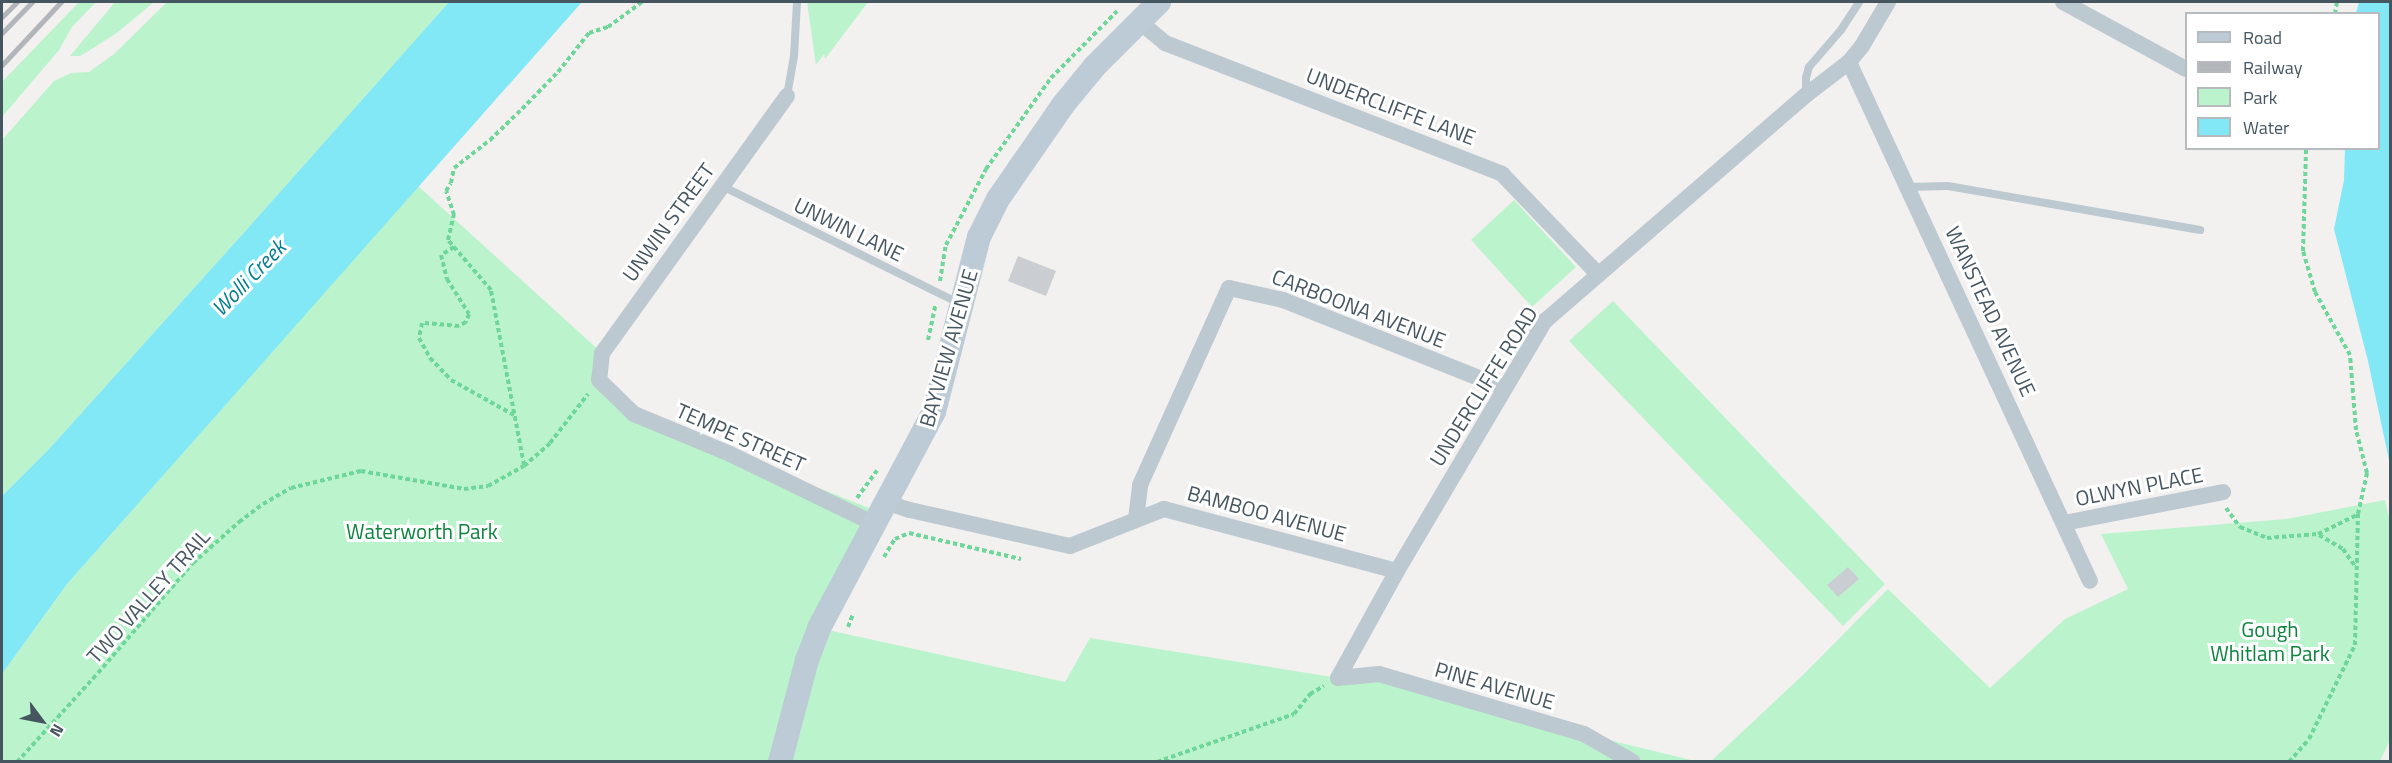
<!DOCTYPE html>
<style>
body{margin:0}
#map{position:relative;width:2392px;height:763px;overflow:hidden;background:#f3f0f0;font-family:"Titillium Web",sans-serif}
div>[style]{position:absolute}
.green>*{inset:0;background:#bbf4cc}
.water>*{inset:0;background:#83e8f6}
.building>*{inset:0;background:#caced3}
.path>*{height:4px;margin-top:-2px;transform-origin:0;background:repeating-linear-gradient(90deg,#6fd69a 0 4.5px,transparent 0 7.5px)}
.lane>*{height:8px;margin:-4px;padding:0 4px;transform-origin:4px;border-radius:4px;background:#bdc9d1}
.street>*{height:16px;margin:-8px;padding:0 8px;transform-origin:8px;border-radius:8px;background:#bdc9d1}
.secondary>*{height:24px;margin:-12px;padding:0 12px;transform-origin:12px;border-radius:12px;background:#bccbd6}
.rail>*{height:4.5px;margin:-2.25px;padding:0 2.25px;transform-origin:2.25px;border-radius:2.25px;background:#b2b6bb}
span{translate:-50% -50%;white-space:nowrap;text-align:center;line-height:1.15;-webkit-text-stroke:6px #fff;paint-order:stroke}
.street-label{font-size:21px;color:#465660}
.park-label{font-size:21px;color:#0d853f}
.water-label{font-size:22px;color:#047e8f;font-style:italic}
.frame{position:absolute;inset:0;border:3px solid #465660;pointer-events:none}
.legend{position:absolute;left:2185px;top:12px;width:195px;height:138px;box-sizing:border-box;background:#fff;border:2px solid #b5bbbf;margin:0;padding:8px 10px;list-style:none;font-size:18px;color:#465660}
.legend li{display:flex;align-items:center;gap:12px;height:30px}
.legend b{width:30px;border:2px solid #b5bbbf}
.north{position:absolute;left:12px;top:691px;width:60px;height:60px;-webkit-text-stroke:4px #fff;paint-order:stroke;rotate:122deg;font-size:16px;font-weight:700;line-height:24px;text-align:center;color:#465660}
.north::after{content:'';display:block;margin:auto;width:21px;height:27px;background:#465660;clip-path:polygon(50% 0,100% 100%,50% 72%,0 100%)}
</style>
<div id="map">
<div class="green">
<i style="clip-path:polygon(79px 2px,96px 2px,72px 27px,59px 50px,2px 117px,2px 82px)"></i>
<i style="clip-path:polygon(115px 2px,154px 2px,118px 32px,95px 47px,80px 56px,70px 56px)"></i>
<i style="clip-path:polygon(167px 2px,449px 2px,240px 237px,49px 449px,2px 496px,2px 140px,54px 81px,71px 73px,89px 72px,114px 54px)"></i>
<i style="clip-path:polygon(807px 2px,868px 2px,825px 59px,824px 54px,816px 65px)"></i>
<i style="clip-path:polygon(418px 186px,602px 353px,599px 380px,634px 414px,879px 512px,819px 628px,1065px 682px,1090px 638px,1338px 678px,1379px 674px,1584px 734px,1695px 761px,2px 762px,2px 674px,67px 584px)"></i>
<i style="clip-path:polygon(1514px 200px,1576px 267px,1532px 307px,1471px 240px)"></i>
<i style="clip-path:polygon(1613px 301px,1885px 584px,1843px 626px,1569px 341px)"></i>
<i style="clip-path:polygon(2385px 500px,2390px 521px,2390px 740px,2380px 761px,1710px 762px,1805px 673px,1888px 589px,1990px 688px,2065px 619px,2128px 589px,2101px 534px,2286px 519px)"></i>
</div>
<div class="water">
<i style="clip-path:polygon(449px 2px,582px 2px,67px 584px,2px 674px,2px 496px,49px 449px,240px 237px)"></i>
<i style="clip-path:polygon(2359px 2px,2390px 2px,2390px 465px,2368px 361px,2334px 229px,2344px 180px,2345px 149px,2378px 148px,2378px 14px,2356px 13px)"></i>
</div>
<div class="building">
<i style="clip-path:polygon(1018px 256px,1056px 271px,1046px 296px,1008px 281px)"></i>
<i style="clip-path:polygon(1848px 567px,1859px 579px,1838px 597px,1827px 585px)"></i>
</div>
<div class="path">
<i style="left:2335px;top:14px;width:12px;rotate:-81deg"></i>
<i style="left:454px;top:247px;width:15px;rotate:148deg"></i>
<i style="left:441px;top:255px;width:25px;rotate:76deg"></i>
<i style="left:447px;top:279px;width:41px;rotate:57.8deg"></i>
<i style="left:469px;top:314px;width:9px;rotate:111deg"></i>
<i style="left:466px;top:322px;width:8px;rotate:150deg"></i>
<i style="left:459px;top:326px;width:37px;rotate:-175deg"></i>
<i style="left:422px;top:323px;width:15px;rotate:101deg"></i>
<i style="left:419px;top:338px;width:23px;rotate:61deg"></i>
<i style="left:430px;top:358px;width:30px;rotate:46deg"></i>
<i style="left:451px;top:380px;width:72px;rotate:29.1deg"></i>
<i style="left:940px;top:281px;width:36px;rotate:-81deg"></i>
<i style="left:946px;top:245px;width:86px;rotate:-62.2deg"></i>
<i style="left:986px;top:169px;width:112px;rotate:-54.5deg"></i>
<i style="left:1051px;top:78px;width:94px;rotate:-45.4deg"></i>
<i style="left:928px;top:340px;width:35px;rotate:-78deg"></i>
<i style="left:524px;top:465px;width:178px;rotate:-100.7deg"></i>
<i style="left:491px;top:290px;width:66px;rotate:-130.7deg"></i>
<i style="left:448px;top:240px;width:26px;rotate:-77deg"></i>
<i style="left:454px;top:215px;width:25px;rotate:-108deg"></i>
<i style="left:446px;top:191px;width:9px;rotate:-58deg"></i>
<i style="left:451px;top:183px;width:15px;rotate:-79deg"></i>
<i style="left:454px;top:168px;width:46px;rotate:-37.9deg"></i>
<i style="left:490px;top:140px;width:45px;rotate:-44.1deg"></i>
<i style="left:522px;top:109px;width:52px;rotate:-45.8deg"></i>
<i style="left:558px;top:72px;width:50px;rotate:-51.5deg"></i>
<i style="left:589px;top:33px;width:20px;rotate:-18deg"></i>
<i style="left:608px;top:27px;width:42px;rotate:-36.3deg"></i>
<i style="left:857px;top:498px;width:34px;rotate:-54deg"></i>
<i style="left:2226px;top:508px;width:24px;rotate:54deg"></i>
<i style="left:2240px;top:527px;width:29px;rotate:22deg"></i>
<i style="left:2267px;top:538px;width:51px;rotate:-4.5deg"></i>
<i style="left:2318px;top:534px;width:43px;rotate:-26deg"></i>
<i style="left:2319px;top:535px;width:28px;rotate:30deg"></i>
<i style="left:2343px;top:549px;width:21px;rotate:55deg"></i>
<i style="left:884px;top:557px;width:21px;rotate:-59deg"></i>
<i style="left:895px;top:539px;width:15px;rotate:-23deg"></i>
<i style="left:909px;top:533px;width:115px;rotate:13.1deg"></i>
<i style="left:848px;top:627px;width:14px;rotate:-69deg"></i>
<i style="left:17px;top:762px;width:120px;rotate:-47.7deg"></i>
<i style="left:98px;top:673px;width:145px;rotate:-49.2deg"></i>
<i style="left:193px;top:563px;width:62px;rotate:-41.7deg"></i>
<i style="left:239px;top:522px;width:30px;rotate:-37deg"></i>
<i style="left:263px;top:504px;width:32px;rotate:-30deg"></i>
<i style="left:291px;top:488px;width:72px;rotate:-13.7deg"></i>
<i style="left:361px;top:471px;width:105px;rotate:9.9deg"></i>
<i style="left:464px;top:489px;width:24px;rotate:-7deg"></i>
<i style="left:488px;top:486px;width:41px;rotate:-29.1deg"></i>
<i style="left:524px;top:466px;width:35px;rotate:-41deg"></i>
<i style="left:550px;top:443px;width:62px;rotate:-52.2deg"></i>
<i style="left:1157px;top:762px;width:145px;rotate:-19.3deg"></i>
<i style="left:1294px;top:714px;width:26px;rotate:-51deg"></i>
<i style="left:1310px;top:694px;width:16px;rotate:-30deg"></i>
<i style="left:2289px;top:762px;width:30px;rotate:-49deg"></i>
<i style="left:2309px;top:739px;width:105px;rotate:-63.9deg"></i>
<i style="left:2355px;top:645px;width:131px;rotate:-88.7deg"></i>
<i style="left:2358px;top:514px;width:42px;rotate:-77.6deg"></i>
<i style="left:2367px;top:473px;width:44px;rotate:-104.3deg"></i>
<i style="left:2356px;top:430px;width:75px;rotate:-94.6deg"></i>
<i style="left:2350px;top:355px;width:72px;rotate:-119.1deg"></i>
<i style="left:2315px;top:292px;width:43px;rotate:-106.3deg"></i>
<i style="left:2303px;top:251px;width:103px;rotate:-88.3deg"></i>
</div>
<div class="lane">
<i style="left:1806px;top:94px;width:16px;rotate:-90deg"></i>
<i style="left:1806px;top:78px;width:11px;rotate:-75deg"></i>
<i style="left:1809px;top:67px;width:49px;rotate:-49.1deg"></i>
<i style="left:1841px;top:30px;width:33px;rotate:-57deg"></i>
<i style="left:787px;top:96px;width:41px;rotate:-80.1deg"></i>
<i style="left:794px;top:56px;width:54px;rotate:-86.8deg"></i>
<i style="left:722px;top:186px;width:264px;rotate:26.3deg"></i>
<i style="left:1908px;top:187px;width:40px;rotate:-1.4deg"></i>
<i style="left:1948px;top:186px;width:256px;rotate:9.9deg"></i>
</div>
<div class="street">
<i style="left:2063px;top:2px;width:140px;rotate:28.6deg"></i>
<i style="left:1140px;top:22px;width:33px;rotate:40deg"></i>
<i style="left:1165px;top:43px;width:362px;rotate:21.2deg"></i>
<i style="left:1502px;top:174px;width:137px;rotate:46.2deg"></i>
<i style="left:1849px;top:62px;width:572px;rotate:65.09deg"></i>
<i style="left:787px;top:96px;width:317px;rotate:125.7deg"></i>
<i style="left:602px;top:353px;width:27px;rotate:96deg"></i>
<i style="left:599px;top:380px;width:49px;rotate:44.2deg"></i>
<i style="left:634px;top:414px;width:104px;rotate:22.6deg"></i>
<i style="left:730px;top:454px;width:159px;rotate:25.8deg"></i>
<i style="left:885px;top:502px;width:26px;rotate:18deg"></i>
<i style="left:910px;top:510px;width:164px;rotate:12.7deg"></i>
<i style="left:1070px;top:546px;width:101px;rotate:-21.5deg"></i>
<i style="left:1164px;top:509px;width:241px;rotate:14.9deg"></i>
<i style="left:1136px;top:519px;width:34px;rotate:-83deg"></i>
<i style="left:1140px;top:485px;width:216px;rotate:-65.7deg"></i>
<i style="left:1229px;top:288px;width:55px;rotate:12.5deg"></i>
<i style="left:1283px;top:300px;width:238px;rotate:21.7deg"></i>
<i style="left:2064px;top:523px;width:162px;rotate:-11deg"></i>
<i style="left:1338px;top:678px;width:122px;rotate:-61.1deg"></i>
<i style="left:1397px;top:571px;width:291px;rotate:-59.4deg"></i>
<i style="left:1545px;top:321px;width:345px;rotate:-40.9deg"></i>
<i style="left:1806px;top:95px;width:54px;rotate:-37.5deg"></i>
<i style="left:1849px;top:62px;width:21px;rotate:-51deg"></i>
<i style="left:1862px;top:46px;width:51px;rotate:-59.4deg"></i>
<i style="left:1338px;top:678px;width:41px;rotate:-5.6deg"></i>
<i style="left:1379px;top:674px;width:214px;rotate:16.3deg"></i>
<i style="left:1584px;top:734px;width:56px;rotate:29.7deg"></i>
</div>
<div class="secondary">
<i style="left:780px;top:762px;width:106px;rotate:-75.2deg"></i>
<i style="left:807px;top:660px;width:34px;rotate:-69deg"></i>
<i style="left:819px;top:628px;width:245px;rotate:-62deg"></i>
<i style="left:934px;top:412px;width:181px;rotate:-75.6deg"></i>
<i style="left:979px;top:237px;width:42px;rotate:-63.4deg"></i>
<i style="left:998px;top:199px;width:114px;rotate:-55.3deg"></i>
<i style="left:1063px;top:105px;width:50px;rotate:-50.6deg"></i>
<i style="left:1095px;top:66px;width:91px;rotate:-45deg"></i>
</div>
<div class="rail">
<i style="left:2px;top:17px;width:21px;rotate:-45deg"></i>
<i style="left:2px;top:33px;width:43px;rotate:-45.9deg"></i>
<i style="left:2px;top:65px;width:86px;rotate:-46.9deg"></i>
</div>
<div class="street-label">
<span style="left:1391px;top:106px;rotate:21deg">UNDERCLIFFE LANE</span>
<span style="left:668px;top:222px;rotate:-54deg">UNWIN STREET</span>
<span style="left:849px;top:229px;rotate:26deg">UNWIN LANE</span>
<span style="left:1359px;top:308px;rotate:21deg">CARBOONA AVENUE</span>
<span style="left:1991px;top:311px;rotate:65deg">WANSTEAD AVENUE</span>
<span style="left:948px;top:348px;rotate:-74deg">BAYVIEW AVENUE</span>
<span style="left:1483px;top:386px;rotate:-58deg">UNDERCLIFFE ROAD</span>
<span style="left:741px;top:437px;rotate:24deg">TEMPE STREET</span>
<span style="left:2139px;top:486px;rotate:-11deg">OLWYN PLACE</span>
<span style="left:1267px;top:513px;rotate:15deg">BAMBOO AVENUE</span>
<span style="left:148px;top:596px;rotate:-48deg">TWO VALLEY TRAIL</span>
<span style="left:1495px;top:685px;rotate:16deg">PINE AVENUE</span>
</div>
<div class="park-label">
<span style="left:422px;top:531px">Waterworth Park</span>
<span style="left:2270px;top:641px">Gough<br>Whitlam Park</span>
</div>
<div class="water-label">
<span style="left:249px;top:278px;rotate:-46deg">Wolli Creek</span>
</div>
<div class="frame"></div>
<ul class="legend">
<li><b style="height:8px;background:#bccbd6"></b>Road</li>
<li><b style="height:8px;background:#b2b6bb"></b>Railway</li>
<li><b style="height:16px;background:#bbf4cc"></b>Park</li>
<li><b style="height:16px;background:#83e8f6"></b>Water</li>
</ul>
<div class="north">N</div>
</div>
